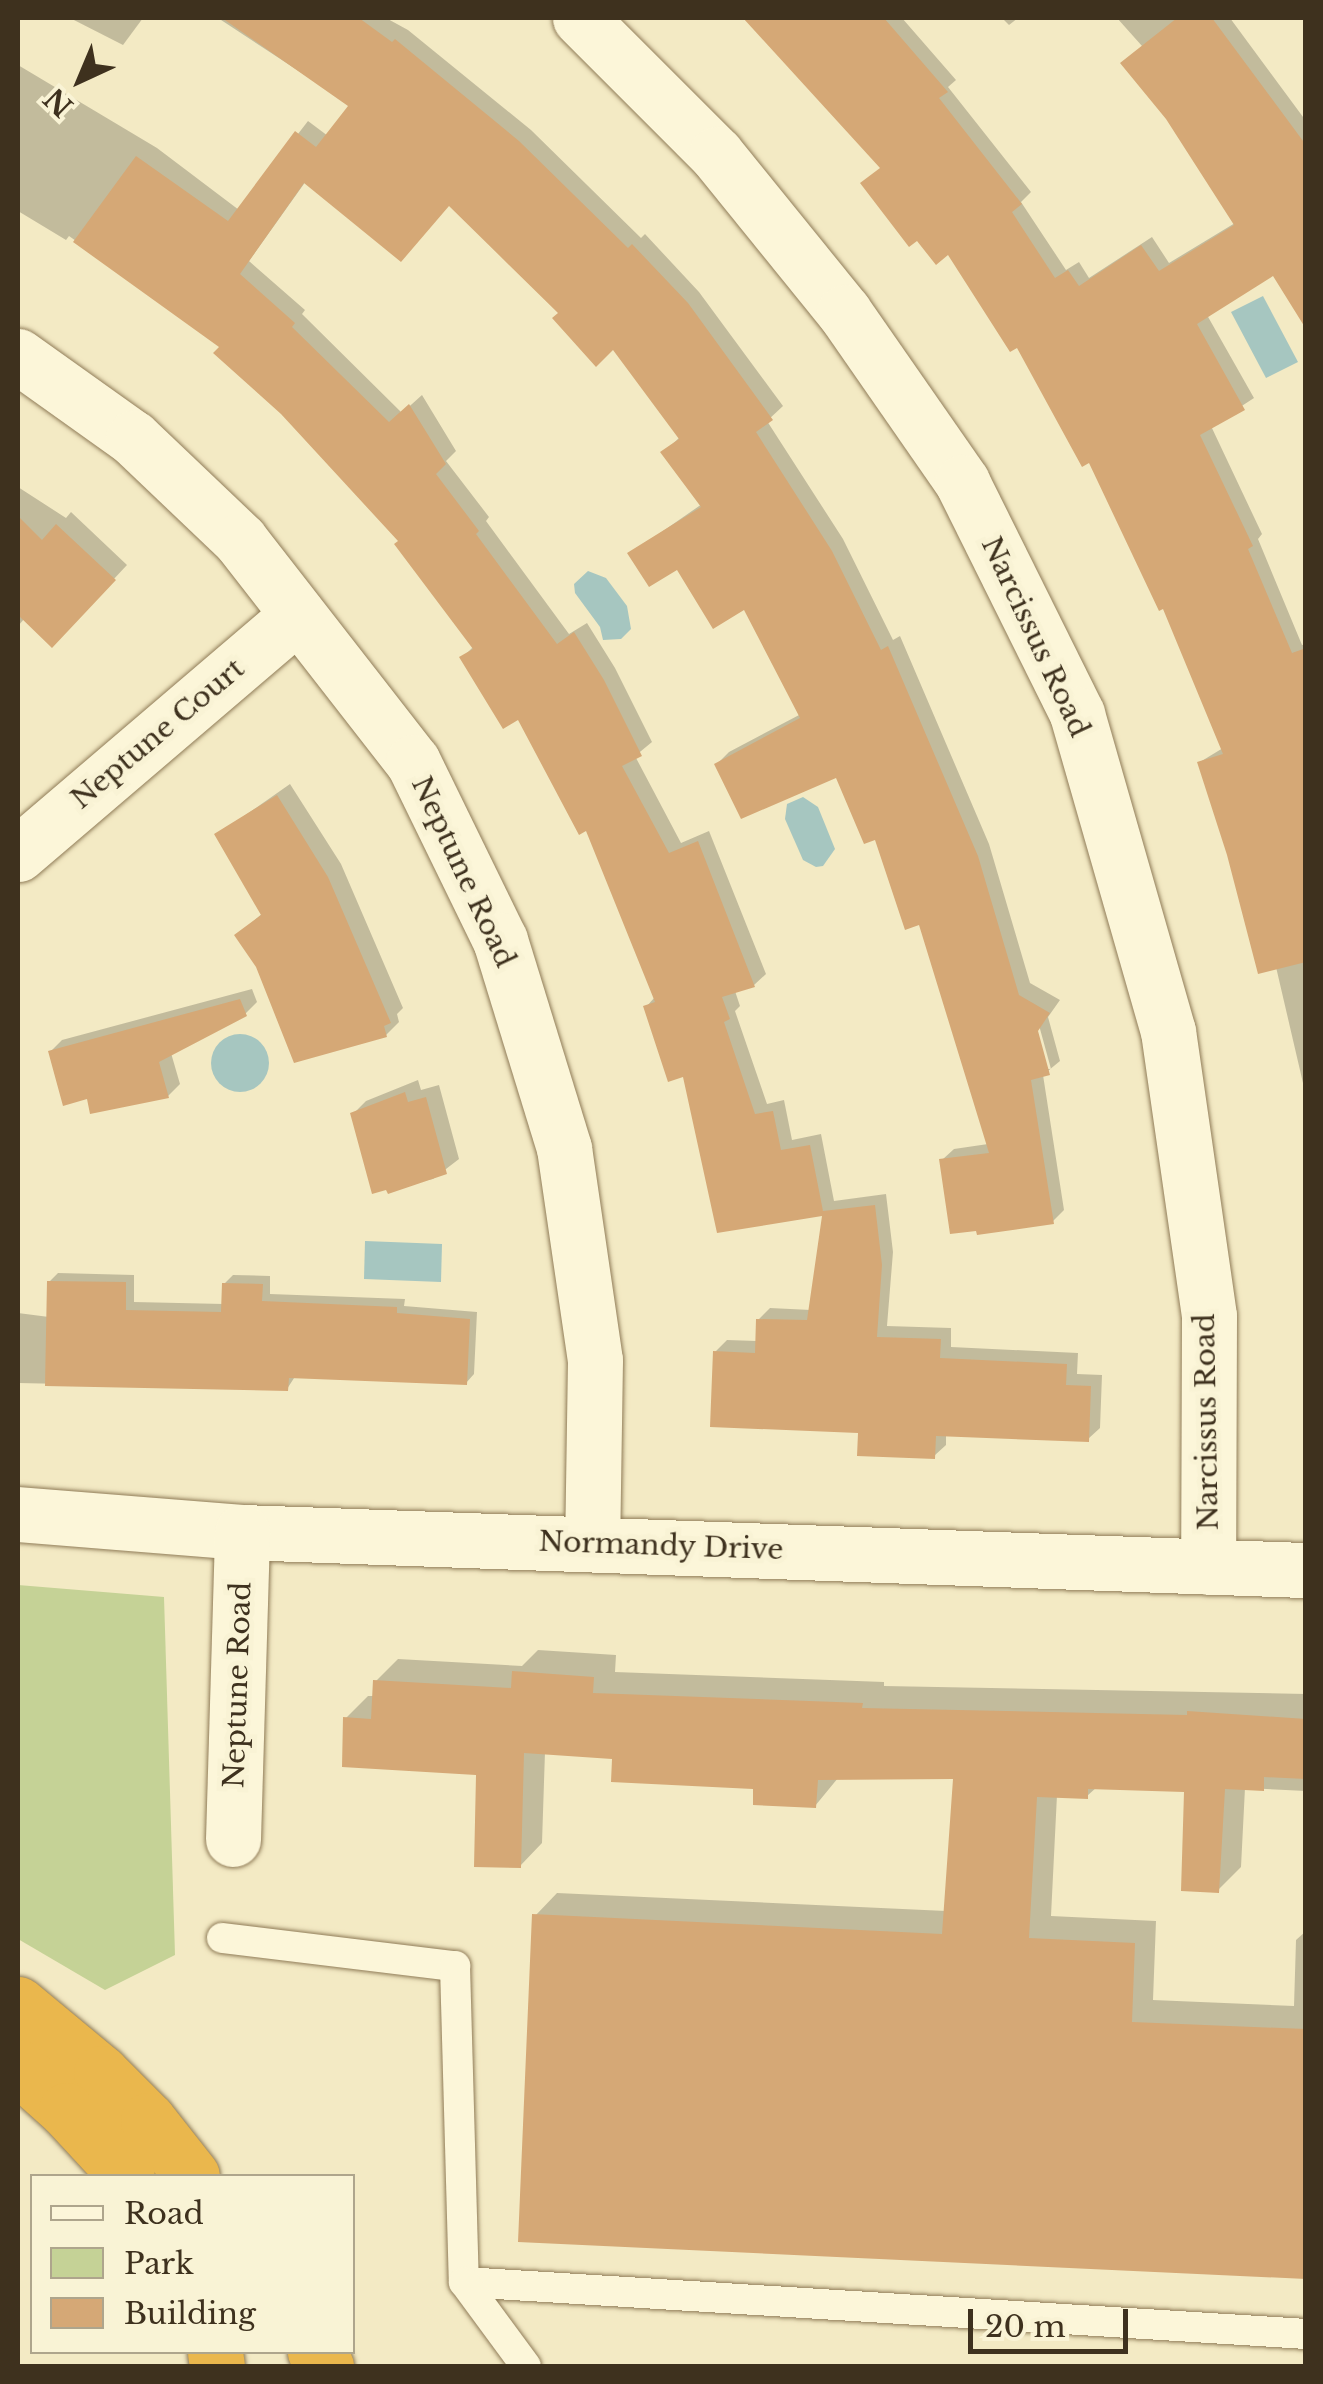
<!DOCTYPE html>
<style>
body{margin:0}
#map{position:relative;width:1323px;height:2384px;overflow:hidden;background:#f3eac4;font-family:"Libre Baskerville",serif}
div>[style]{position:absolute}
.green>*{inset:0;background:#c5d296}
.water>*{inset:0;background:#a6c6c0}
.round{border-radius:50%}
.shadow>*{inset:0;background:#0003}
.building>*{inset:0;background:#d5a876}
.roads{filter:drop-shadow(0 0 2px #907c58) drop-shadow(0 0 2px #907c58)}
.lane>*{height:30px;margin:-15px;padding:0 15px;transform-origin:15px;border-radius:15px;background:#fcf6d9}
.street>*{height:55px;margin:-27.5px;padding:0 27.5px;transform-origin:27.5px;border-radius:27.5px;background:#fcf6d9}
.highway>*{height:55px;margin:-27.5px;padding:0 27.5px;transform-origin:27.5px;border-radius:27.5px;background:#eab74d}
span{translate:-50% -50%;white-space:nowrap;text-align:center;line-height:1.15;-webkit-text-stroke:10px #f9f3d5;paint-order:stroke}
.street-label{font-size:28px;color:#3e311e}
.frame{position:absolute;inset:0;border:20px solid #3e311e;pointer-events:none}
.legend{position:absolute;left:30px;top:2174px;width:325px;height:180px;box-sizing:border-box;background:#f9f3d5;border:2px solid #aea58c;margin:0;padding:12px 18px;list-style:none;font-size:30px;color:#3e311e}
.legend li{display:flex;align-items:center;gap:20px;height:50px}
.legend b{width:50px;border:2px solid #aea58c}
.north{position:absolute;left:30px;top:30px;width:100px;height:100px;-webkit-text-stroke:8px #f9f3d5;paint-order:stroke;rotate:224deg;font-size:28px;font-weight:700;line-height:40px;text-align:center;color:#3e311e}
.north::after{content:'';display:block;margin:auto;width:35px;height:45px;background:#3e311e;clip-path:polygon(50% 0,100% 100%,50% 72%,0 100%)}
.scale{position:absolute;left:968px;top:2309px;width:160px;height:45px;box-sizing:border-box;border:5px solid #3e311e;border-top:0;padding-left:12px;font-size:30px;line-height:35px;white-space:nowrap;color:#3e311e;-webkit-text-stroke:8px #f9f3d5;paint-order:stroke}
</style>
<div id="map">
<div class="green">
<i style="clip-path:polygon(18px 1585px,164px 1597px,175px 1955px,105px 1990px,18px 1939px)"></i>
</div>
<div class="water">
<i style="clip-path:polygon(1263px 296px,1298px 362px,1266px 378px,1231px 312px)"></i>
<i style="clip-path:polygon(588px 571px,606px 578px,627px 606px,631px 629px,621px 639px,603px 640px,600px 627px,575px 593px,574px 584px)"></i>
<i style="clip-path:polygon(803px 797px,818px 807px,835px 849px,823px 866px,816px 867px,803px 860px,785px 819px,787px 804px)"></i>
<i class="round" style="left:211px;top:1034px;width:58px;height:58px"></i>
<i style="clip-path:polygon(365px 1241px,442px 1244px,441px 1282px,364px 1279px)"></i>
</div>
<div class="shadow">
<i style="clip-path:polygon(70px 18px,143px 18px,123px 45px)"></i>
<i style="clip-path:polygon(evenodd,218px 18px,386px 18px,408px 30px,531px 130px,641px 238px,645px 234px,699px 292px,783px 406px,767px 421px,843px 539px,893px 640px,900px 636px,989px 844px,1030px 983px,1060px 1000px,1048px 1017px,1060px 1061px,1043px 1075px,1064px 1210px,1052px 1222px,942px 1160px,954px 1149px,988px 1144px,921px 922px,877px 836px,837px 774px,717px 764px,729px 752px,801px 714px,745px 606px,677px 567px,630px 554px,702px 504px,664px 452px,680px 437px,614px 346px,561px 312px,450px 204px,306px 181px,249px 261px,305px 310px,302px 314px,402px 413px,422px 395px,456px 451px,446px 461px,489px 517px,486px 521px,569px 634px,587px 623px,615px 668px,652px 742px,635px 756px,681px 843px,709px 831px,766px 974px,754px 985px,735px 991px,740px 1006px,735px 1011px,767px 1104px,784px 1100px,792px 1140px,821px 1134px,834px 1201px,886px 1194px,893px 1252px,887px 1326px,951px 1328px,951px 1347px,1078px 1353px,1077px 1374px,1102px 1375px,1100px 1428px,1088px 1439px,946px 1434px,946px 1445px,934px 1456px,860px 1431px,715px 1352px,727px 1340px,757px 1341px,758px 1320px,770px 1308px,811px 1310px,825px 1213px,685px 1074px,646px 1007px,655px 997px,587px 827px,519px 716px,462px 658px,474px 646px,401px 540px,223px 346px,69px 236px,66px 240px,18px 211px,18px 65px,157px 148px,239px 210px,308px 121px,328px 136px,352px 106px,218px 18px,1037px 1018px,1051px 1069px,1045px 1069px,1032px 1019px,1037px 1018px)"></i>
<i style="clip-path:polygon(746px 18px,860px 18px,866px 25px,874px 18px,902px 18px,956px 80px,948px 87px,1031px 192px,1021px 202px,1066px 270px,1079px 262px,1089px 278px,1152px 237px,1169px 263px,1235px 223px,1142px 46px,1117px 18px,1230px 18px,1306px 121px,1306px 324px,1274px 273px,1207px 315px,1254px 398px,1211px 426px,1262px 534px,1258px 539px,1302px 645px,1306px 644px,1306px 1096px,1276px 967px,1230px 854px,1200px 762px,1223px 748px,1164px 606px,1091px 459px,1018px 344px,949px 252px,882px 167px)"></i>
<i style="clip-path:polygon(1002px 18px,1018px 18px,1009px 25px)"></i>
<i style="clip-path:polygon(18px 487px,66px 518px,71px 512px,127px 565px,52px 645px,25px 618px,18px 626px)"></i>
<i style="clip-path:polygon(290px 784px,341px 864px,403px 1008px,397px 1014px,399px 1022px,386px 1035px,259px 966px,237px 935px,263px 913px,217px 835px)"></i>
<i style="clip-path:polygon(252px 989px,257px 1002px,245px 1014px,171px 1053px,180px 1084px,168px 1096px,88px 1096px,50px 1052px,62px 1040px)"></i>
<i style="clip-path:polygon(418px 1080px,421px 1090px,439px 1085px,459px 1159px,433px 1179px,374px 1191px,353px 1114px,366px 1101px)"></i>
<i style="clip-path:polygon(58px 1273px,134px 1275px,134px 1302px,224px 1304px,224px 1284px,233px 1275px,270px 1276px,270px 1294px,405px 1299px,404px 1306px,477px 1312px,474px 1374px,466px 1383px,296px 1375px,287px 1389px,18px 1383px,18px 1313px,49px 1317px,49px 1282px)"></i>
<i style="clip-path:polygon(538px 1650px,616px 1655px,615px 1672px,884px 1682px,884px 1686px,1306px 1694px,1306px 1791px,1245px 1788px,1241px 1867px,1218px 1890px,1187px 1790px,1097px 1787px,1087px 1796px,1057px 1795px,1051px 1916px,1156px 1921px,1153px 2000px,1294px 2006px,1296px 1940px,1306px 1931px,1306px 2277px,535px 1916px,557px 1893px,946px 1911px,956px 1776px,838px 1778px,815px 1806px,756px 1787px,614px 1756px,545px 1752px,542px 1843px,520px 1866px,479px 1772px,346px 1718px,368px 1696px,375px 1696px,376px 1681px,398px 1659px,522px 1666px)"></i>
</div>
<div class="building">
<i style="clip-path:polygon(222px 18px,359px 18px,392px 42px,395px 39px,519px 141px,628px 248px,632px 244px,688px 303px,773px 420px,756px 432px,832px 551px,881px 650px,888px 646px,978px 856px,1019px 995px,1050px 1013px,1038px 1031px,1050px 1075px,1031px 1080px,1054px 1224px,977px 1235px,976px 1231px,950px 1234px,939px 1159px,989px 1153px,919px 925px,905px 930px,875px 840px,864px 844px,836px 778px,741px 819px,714px 764px,800px 718px,744px 610px,713px 629px,677px 570px,649px 587px,627px 553px,701px 507px,660px 452px,679px 439px,613px 350px,596px 367px,552px 318px,558px 313px,449px 206px,401px 262px,304px 183px,240px 274px,295px 323px,292px 327px,389px 422px,409px 404px,446px 464px,436px 474px,479px 531px,476px 534px,557px 644px,574px 632px,604px 680px,642px 756px,622px 766px,669px 853px,698px 841px,755px 987px,722px 997px,730px 1019px,724px 1022px,755px 1114px,773px 1111px,781px 1150px,810px 1145px,823px 1211px,875px 1205px,882px 1265px,877px 1337px,941px 1339px,940px 1358px,1067px 1364px,1066px 1385px,1091px 1386px,1089px 1442px,936px 1436px,935px 1459px,857px 1456px,858px 1433px,710px 1427px,713px 1351px,755px 1353px,756px 1319px,807px 1320px,822px 1216px,717px 1233px,683px 1077px,668px 1082px,643px 1006px,655px 1002px,586px 831px,579px 835px,518px 720px,503px 729px,459px 657px,473px 649px,394px 544px,398px 541px,281px 414px,213px 353px,219px 347px,73px 242px,136px 156px,228px 221px,295px 131px,316px 147px,348px 106px)"></i>
<i style="clip-path:polygon(743px 18px,884px 18px,948px 92px,939px 98px,1022px 204px,1012px 212px,1055px 278px,1068px 270px,1079px 286px,1141px 245px,1159px 271px,1234px 225px,1166px 119px,1120px 63px,1177px 18px,1212px 18px,1306px 145px,1306px 329px,1273px 276px,1197px 324px,1245px 410px,1200px 435px,1253px 546px,1248px 549px,1292px 653px,1306px 648px,1306px 962px,1258px 974px,1227px 855px,1197px 762px,1223px 754px,1163px 609px,1159px 611px,1089px 463px,1082px 467px,1017px 348px,1010px 352px,948px 255px,936px 265px,917px 241px,909px 247px,860px 183px,880px 168px)"></i>
<i style="clip-path:polygon(18px 516px,42px 540px,56px 524px,116px 580px,52px 648px,18px 615px)"></i>
<i style="clip-path:polygon(277px 795px,328px 877px,391px 1023px,384px 1026px,387px 1037px,294px 1063px,256px 967px,234px 935px,261px 915px,214px 834px)"></i>
<i style="clip-path:polygon(240px 999px,247px 1016px,159px 1062px,169px 1098px,90px 1114px,87px 1099px,63px 1106px,48px 1051px)"></i>
<i style="clip-path:polygon(405px 1092px,408px 1102px,426px 1097px,447px 1174px,388px 1194px,386px 1190px,372px 1194px,350px 1113px)"></i>
<i style="clip-path:polygon(47px 1281px,126px 1282px,126px 1310px,221px 1312px,222px 1283px,263px 1284px,262px 1301px,397px 1307px,397px 1313px,470px 1319px,467px 1385px,289px 1378px,288px 1391px,45px 1386px)"></i>
<i style="clip-path:polygon(512px 1671px,594px 1677px,593px 1693px,863px 1703px,862px 1708px,1187px 1715px,1187px 1711px,1306px 1719px,1306px 1779px,1264px 1777px,1264px 1791px,1225px 1789px,1219px 1893px,1181px 1891px,1184px 1792px,1088px 1789px,1088px 1799px,1037px 1797px,1029px 1938px,1135px 1943px,1132px 2022px,1306px 2029px,1306px 2279px,518px 2242px,532px 1914px,942px 1934px,953px 1779px,818px 1780px,816px 1808px,753px 1805px,753px 1789px,611px 1782px,612px 1759px,524px 1753px,521px 1868px,474px 1867px,476px 1775px,342px 1767px,343px 1717px,371px 1719px,373px 1680px,511px 1688px)"></i>
</div>
<div class="roads">
<div class="lane">
<i style="left:222px;top:1938px;width:235px;rotate:6.9deg"></i>
<i style="left:455px;top:1966px;width:316px;rotate:88.4deg"></i>
<i style="left:464px;top:2282px;width:844px;rotate:3.53deg"></i>
<i style="left:464px;top:2282px;width:104px;rotate:53.6deg"></i>
</div>
<div class="street">
<i style="left:580px;top:18px;width:192px;rotate:45deg"></i>
<i style="left:716px;top:154px;width:203px;rotate:51deg"></i>
<i style="left:844px;top:312px;width:207px;rotate:55.2deg"></i>
<i style="left:962px;top:482px;width:259px;rotate:63.6deg"></i>
<i style="left:1077px;top:714px;width:330px;rotate:74deg"></i>
<i style="left:1168px;top:1031px;width:288px;rotate:81.8deg"></i>
<i style="left:1209px;top:1316px;width:251px;rotate:90.2deg"></i>
<i style="left:18px;top:356px;width:141px;rotate:35.5deg"></i>
<i style="left:133px;top:438px;width:148px;rotate:43.6deg"></i>
<i style="left:240px;top:540px;width:281px;rotate:52.1deg"></i>
<i style="left:413px;top:762px;width:198px;rotate:64deg"></i>
<i style="left:500px;top:940px;width:218px;rotate:72.9deg"></i>
<i style="left:564px;top:1148px;width:214px;rotate:81.7deg"></i>
<i style="left:595px;top:1360px;width:184px;rotate:90.9deg"></i>
<i style="left:18px;top:854px;width:368px;rotate:-40.5deg"></i>
<i style="left:18px;top:1514px;width:225px;rotate:4.6deg"></i>
<i style="left:242px;top:1532px;width:1065px;rotate:2.05deg"></i>
<i style="left:233px;top:1839px;width:307px;rotate:-88.3deg"></i>
</div>
<div class="highway">
<i style="left:18px;top:2004px;width:108px;rotate:39.7deg"></i>
<i style="left:101px;top:2073px;width:66px;rotate:45deg"></i>
<i style="left:148px;top:2120px;width:71px;rotate:51.8deg"></i>
<i style="left:18px;top:2067px;width:64px;rotate:41.9deg"></i>
<i style="left:66px;top:2110px;width:90px;rotate:47.3deg"></i>
<i style="left:215px;top:2352px;width:14px;rotate:82deg"></i>
<i style="left:315px;top:2352px;width:18px;rotate:52deg"></i>
</div>
</div>
<div class="street-label">
<span style="left:1035px;top:637px;rotate:65deg">Narcissus Road</span>
<span style="left:158px;top:734px;rotate:-40deg">Neptune Court</span>
<span style="left:463px;top:872px;rotate:65deg">Neptune Road</span>
<span style="left:1207px;top:1422px;rotate:-91deg">Narcissus Road</span>
<span style="left:661px;top:1546px;rotate:2deg">Normandy Drive</span>
<span style="left:238px;top:1685px;rotate:-88deg">Neptune Road</span>
</div>
<div class="frame"></div>
<ul class="legend">
<li><b style="height:12px;background:#fcf6d9"></b>Road</li>
<li><b style="height:28px;background:#c5d296"></b>Park</li>
<li><b style="height:28px;background:#d5a876"></b>Building</li>
</ul>
<div class="north">N</div>
<div class="scale">20 m</div>
</div>
